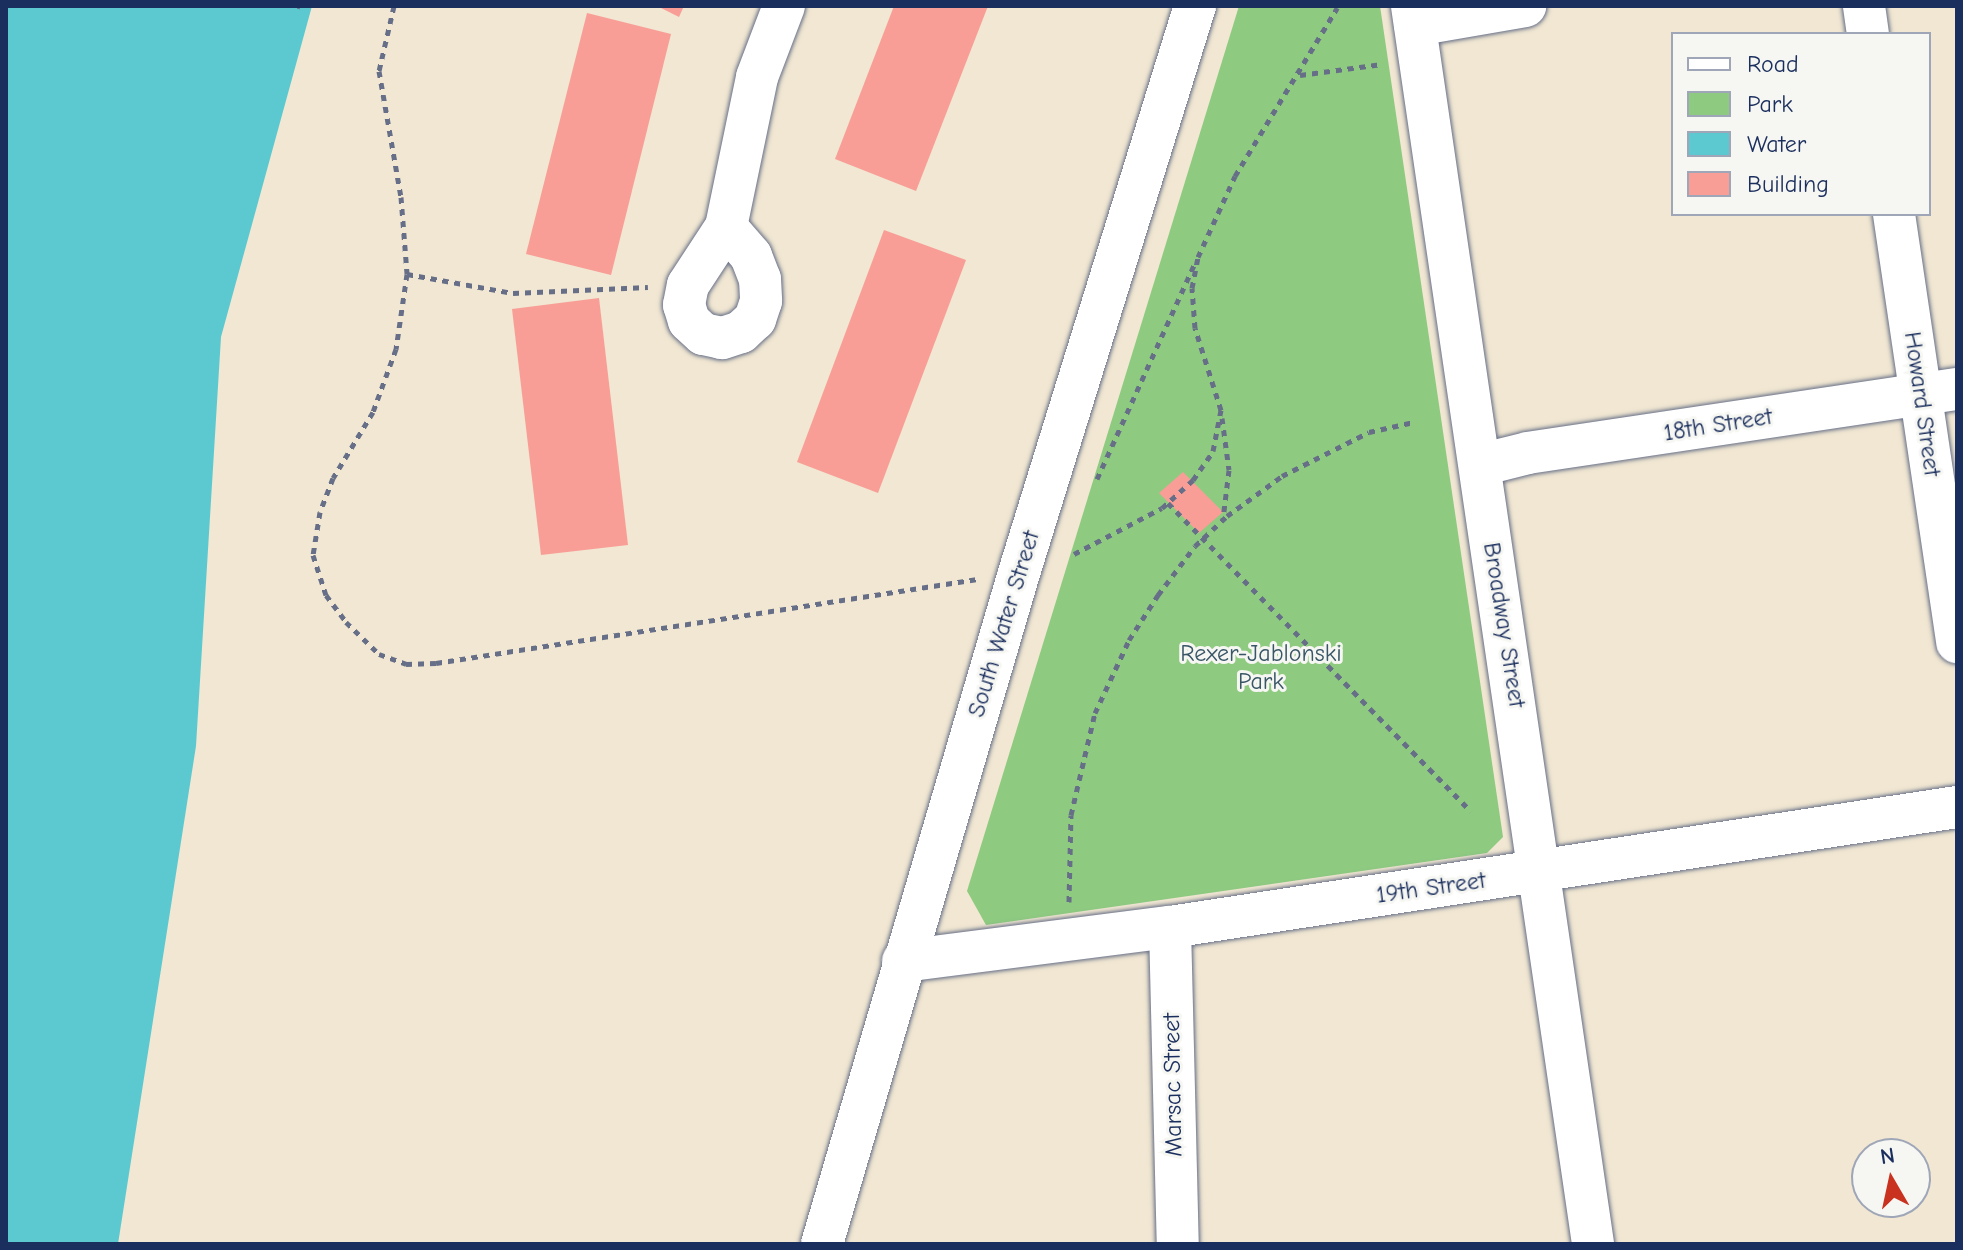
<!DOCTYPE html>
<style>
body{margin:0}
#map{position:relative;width:1963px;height:1250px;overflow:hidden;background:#f1e7d2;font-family:"Comic Neue",sans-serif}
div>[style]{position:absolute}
.green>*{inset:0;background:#8eca80}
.water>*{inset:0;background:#5cc9d1}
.building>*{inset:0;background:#f89e96}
.path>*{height:5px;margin-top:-2.5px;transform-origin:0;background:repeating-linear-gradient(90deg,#666f87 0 6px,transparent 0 12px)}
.roads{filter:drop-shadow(0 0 2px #666f87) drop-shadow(0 0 2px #666f87)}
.minor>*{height:42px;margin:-21px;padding:0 21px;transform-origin:21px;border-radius:21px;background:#fff}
span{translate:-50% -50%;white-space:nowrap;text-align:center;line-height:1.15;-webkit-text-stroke:6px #f6f6f2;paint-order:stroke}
.street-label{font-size:24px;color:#1b2f5e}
.park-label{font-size:24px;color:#385666}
.frame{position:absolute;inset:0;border:8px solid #1b2f5e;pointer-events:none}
.legend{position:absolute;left:1671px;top:32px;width:260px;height:184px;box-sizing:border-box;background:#f6f6f2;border:2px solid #9ea6b7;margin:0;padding:10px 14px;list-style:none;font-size:24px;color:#1b2f5e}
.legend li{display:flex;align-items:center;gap:16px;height:40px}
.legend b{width:40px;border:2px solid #9ea6b7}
.north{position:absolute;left:1851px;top:1138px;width:80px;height:80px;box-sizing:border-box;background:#f6f6f2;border:2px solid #9ea6b7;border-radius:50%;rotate:351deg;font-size:22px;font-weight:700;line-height:32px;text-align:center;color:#1b2f5e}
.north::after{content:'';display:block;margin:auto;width:28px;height:36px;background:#c8321e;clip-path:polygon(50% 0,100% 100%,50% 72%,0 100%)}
</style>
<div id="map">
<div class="green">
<i style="clip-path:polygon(1239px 6px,1380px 6px,1503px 837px,1487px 853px,986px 925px,967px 891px)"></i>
</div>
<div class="water">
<i style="clip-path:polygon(6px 6px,312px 6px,221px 337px,196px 746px,118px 1244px,6px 1244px)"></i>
</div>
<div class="building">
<i style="clip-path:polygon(657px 6px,684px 6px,679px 17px)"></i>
<i style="clip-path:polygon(894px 6px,988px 6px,916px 191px,835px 159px)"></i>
<i style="clip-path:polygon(587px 13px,671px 34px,611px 275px,526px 254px)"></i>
<i style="clip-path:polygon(884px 230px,966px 260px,878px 493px,797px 462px)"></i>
<i style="clip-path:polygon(599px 298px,628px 545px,541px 555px,512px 309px)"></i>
<i style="clip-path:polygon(1183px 472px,1223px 512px,1199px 533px,1159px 493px)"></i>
</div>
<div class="path">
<i style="left:394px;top:6px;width:67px;rotate:103deg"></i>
<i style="left:379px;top:71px;width:128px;rotate:80.1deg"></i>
<i style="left:401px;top:197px;width:77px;rotate:85.5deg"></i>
<i style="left:407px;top:274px;width:76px;rotate:98.3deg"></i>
<i style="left:396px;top:349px;width:67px;rotate:110.1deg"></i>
<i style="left:373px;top:412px;width:77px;rotate:121.2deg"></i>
<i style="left:333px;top:478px;width:36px;rotate:111deg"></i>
<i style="left:320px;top:512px;width:44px;rotate:99.2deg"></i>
<i style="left:313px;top:555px;width:42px;rotate:72deg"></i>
<i style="left:326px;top:595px;width:34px;rotate:53deg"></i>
<i style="left:346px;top:622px;width:46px;rotate:44.1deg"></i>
<i style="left:379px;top:654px;width:29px;rotate:20deg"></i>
<i style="left:406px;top:664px;width:30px;rotate:-2deg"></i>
<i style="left:436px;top:663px;width:548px;rotate:-8.81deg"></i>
<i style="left:297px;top:8px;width:2px;rotate:-63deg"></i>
<i style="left:1300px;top:75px;width:83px;rotate:-7.6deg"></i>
<i style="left:407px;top:274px;width:108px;rotate:10.2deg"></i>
<i style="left:513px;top:293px;width:135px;rotate:-2.5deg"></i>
<i style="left:1222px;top:418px;width:52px;rotate:82.3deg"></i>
<i style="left:1229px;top:470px;width:49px;rotate:97deg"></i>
<i style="left:1097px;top:479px;width:235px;rotate:-65.6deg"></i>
<i style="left:1168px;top:503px;width:432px;rotate:45.5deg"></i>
<i style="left:1074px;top:554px;width:99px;rotate:-27.6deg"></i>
<i style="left:1162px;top:508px;width:42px;rotate:-42.1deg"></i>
<i style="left:1193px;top:480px;width:35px;rotate:-55deg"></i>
<i style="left:1213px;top:451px;width:42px;rotate:-79deg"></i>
<i style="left:1221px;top:410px;width:86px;rotate:-107.6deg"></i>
<i style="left:1195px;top:328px;width:40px;rotate:-94.3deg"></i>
<i style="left:1192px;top:288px;width:32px;rotate:-79deg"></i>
<i style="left:1198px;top:257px;width:89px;rotate:-65.4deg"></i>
<i style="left:1235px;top:176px;width:197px;rotate:-58.7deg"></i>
<i style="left:1069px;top:902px;width:87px;rotate:-88.7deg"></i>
<i style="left:1071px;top:815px;width:105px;rotate:-76.8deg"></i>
<i style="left:1095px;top:713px;width:81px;rotate:-65deg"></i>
<i style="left:1129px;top:640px;width:54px;rotate:-57.2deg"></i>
<i style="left:1158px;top:595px;width:61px;rotate:-52.9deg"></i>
<i style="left:1195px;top:546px;width:44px;rotate:-43.2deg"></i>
<i style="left:1227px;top:516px;width:68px;rotate:-36deg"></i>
<i style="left:1282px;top:476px;width:97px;rotate:-26.8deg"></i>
<i style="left:1369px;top:432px;width:46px;rotate:-12.5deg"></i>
</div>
<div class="roads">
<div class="minor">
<i style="left:1412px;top:6px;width:1251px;rotate:81.68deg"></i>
<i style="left:1864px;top:6px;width:28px;rotate:82deg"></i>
<i style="left:1415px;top:25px;width:112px;rotate:-9.8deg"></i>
<i style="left:1894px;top:214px;width:433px;rotate:81.6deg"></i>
<i style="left:726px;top:227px;width:38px;rotate:49deg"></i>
<i style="left:751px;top:256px;width:25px;rotate:69deg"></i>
<i style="left:760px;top:279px;width:22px;rotate:87deg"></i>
<i style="left:761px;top:301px;width:19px;rotate:108deg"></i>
<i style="left:755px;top:319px;width:19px;rotate:137deg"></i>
<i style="left:741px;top:332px;width:20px;rotate:162deg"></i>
<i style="left:722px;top:338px;width:19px;rotate:-168deg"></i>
<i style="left:703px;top:334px;width:19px;rotate:-137deg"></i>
<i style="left:689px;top:321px;width:17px;rotate:-107deg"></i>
<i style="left:684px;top:305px;width:20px;rotate:-79deg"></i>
<i style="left:688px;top:285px;width:69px;rotate:-56.8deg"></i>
<i style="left:726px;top:227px;width:153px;rotate:-78.3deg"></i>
<i style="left:757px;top:77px;width:76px;rotate:-69.2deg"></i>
<i style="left:1480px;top:465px;width:49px;rotate:-14deg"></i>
<i style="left:1528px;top:453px;width:434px;rotate:-8.5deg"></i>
<i style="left:1170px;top:927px;width:317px;rotate:88.6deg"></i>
<i style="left:903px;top:961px;width:269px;rotate:-7.3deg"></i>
<i style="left:1170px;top:927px;width:796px;rotate:-8.67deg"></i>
<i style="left:822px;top:1244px;width:699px;rotate:-73.64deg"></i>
<i style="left:1019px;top:573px;width:594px;rotate:-72.76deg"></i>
</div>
</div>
<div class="street-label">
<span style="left:1922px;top:404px;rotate:82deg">Howard Street</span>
<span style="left:1718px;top:425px;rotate:-9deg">18th Street</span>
<span style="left:1004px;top:624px;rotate:-73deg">South Water Street</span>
<span style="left:1504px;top:625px;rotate:81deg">Broadway Street</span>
<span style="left:1431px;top:888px;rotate:-8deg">19th Street</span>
<span style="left:1173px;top:1085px;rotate:-91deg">Marsac Street</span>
</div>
<div class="park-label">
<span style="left:1261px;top:668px">Rexer-Jablonski<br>Park</span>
</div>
<div class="frame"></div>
<ul class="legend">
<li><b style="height:10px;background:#fff"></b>Road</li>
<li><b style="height:22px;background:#8eca80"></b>Park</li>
<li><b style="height:22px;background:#5cc9d1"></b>Water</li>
<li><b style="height:22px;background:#f89e96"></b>Building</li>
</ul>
<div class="north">N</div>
</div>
